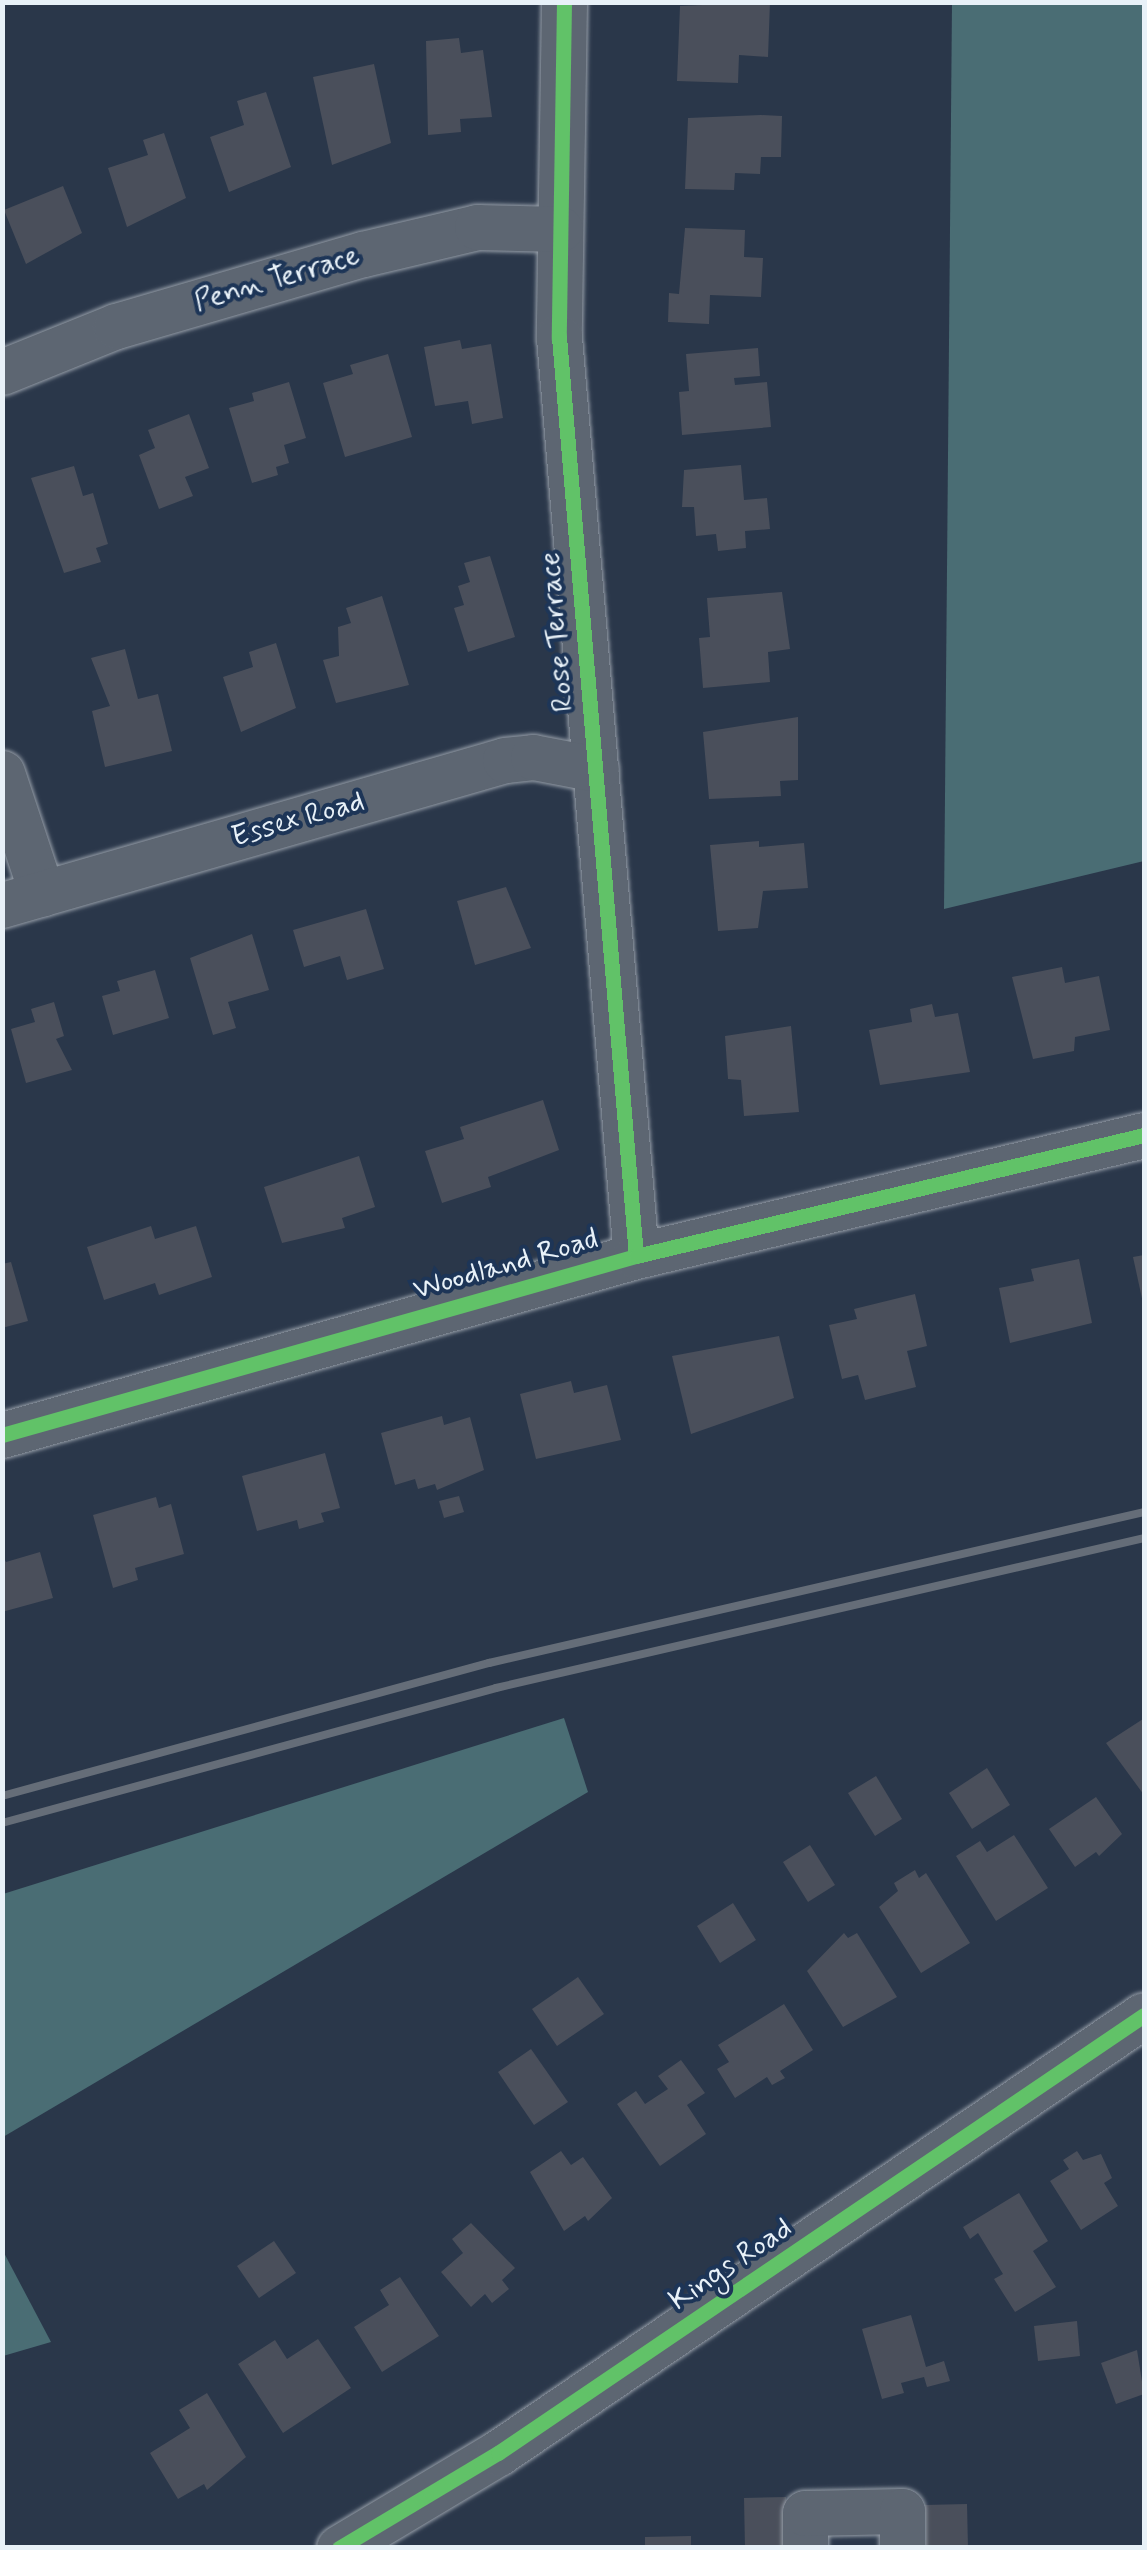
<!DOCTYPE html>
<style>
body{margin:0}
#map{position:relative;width:1147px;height:2550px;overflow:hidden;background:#2a374a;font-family:Mynerve,sans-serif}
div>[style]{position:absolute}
.green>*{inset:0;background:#4a6d74}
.building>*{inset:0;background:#4a4f5b}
.roads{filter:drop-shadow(0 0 2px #959da7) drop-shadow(0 0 2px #959da7)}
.minor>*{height:45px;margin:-22.5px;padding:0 22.5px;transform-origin:22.5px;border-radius:22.5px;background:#5d6672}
.rail>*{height:8px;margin:-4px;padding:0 4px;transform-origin:4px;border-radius:4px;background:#656d78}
.cycleway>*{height:15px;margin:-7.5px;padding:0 7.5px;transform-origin:7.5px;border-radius:7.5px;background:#61c268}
span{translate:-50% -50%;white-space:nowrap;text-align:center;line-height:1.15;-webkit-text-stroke:8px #1d3557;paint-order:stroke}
.street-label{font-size:30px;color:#e8f1f8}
.frame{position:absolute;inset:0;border:5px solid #e8f1f8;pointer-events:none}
</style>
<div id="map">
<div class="green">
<i style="clip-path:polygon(952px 3px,1144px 3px,1144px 861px,944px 909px)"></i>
<i style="clip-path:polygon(564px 1718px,588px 1792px,3px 2137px,3px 1894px)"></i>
<i style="clip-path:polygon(3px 2251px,51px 2342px,3px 2356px,2px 2356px)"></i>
</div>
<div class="building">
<i style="clip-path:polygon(770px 2px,768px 57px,739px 55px,738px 83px,677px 81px,680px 6px)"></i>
<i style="clip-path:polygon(459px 38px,461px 53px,483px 50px,492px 117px,460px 119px,461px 132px,428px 135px,426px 41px)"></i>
<i style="clip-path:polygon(374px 64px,391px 143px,332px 165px,313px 77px)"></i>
<i style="clip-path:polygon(266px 92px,291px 167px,229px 192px,210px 137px,244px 125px,237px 101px)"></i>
<i style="clip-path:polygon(761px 115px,782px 116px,781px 157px,761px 157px,760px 174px,735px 173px,734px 190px,685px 189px,688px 118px)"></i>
<i style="clip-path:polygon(164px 133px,186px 198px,127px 227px,108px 168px,148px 155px,143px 140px)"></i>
<i style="clip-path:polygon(63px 186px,82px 233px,26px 264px,4px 210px)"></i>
<i style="clip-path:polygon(685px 228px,745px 230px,744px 257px,763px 258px,761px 297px,710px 295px,709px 324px,668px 322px,669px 293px,679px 294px)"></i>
<i style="clip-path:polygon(460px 340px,462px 349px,491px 344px,503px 418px,472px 424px,468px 401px,435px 406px,424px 347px)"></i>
<i style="clip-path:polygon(758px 348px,760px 376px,734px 378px,735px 385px,767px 382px,771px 427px,682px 435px,679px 392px,689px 391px,686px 354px)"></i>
<i style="clip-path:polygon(388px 354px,412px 437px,345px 457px,323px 383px,353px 374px,350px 365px)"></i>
<i style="clip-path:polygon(289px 382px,306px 438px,284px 445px,289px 463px,276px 467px,278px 475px,252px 483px,229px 408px,254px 401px,252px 393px)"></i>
<i style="clip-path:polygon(189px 414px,209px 468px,185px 477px,193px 496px,159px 509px,139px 455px,155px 448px,148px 430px)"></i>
<i style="clip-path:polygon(741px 465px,744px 500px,767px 498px,770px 529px,745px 531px,746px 548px,718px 551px,716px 534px,696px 536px,694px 507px,682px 507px,684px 470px)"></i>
<i style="clip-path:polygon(74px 466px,83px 496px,93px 493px,108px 544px,96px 548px,101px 562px,64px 573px,31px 478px)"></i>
<i style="clip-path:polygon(490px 556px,515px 637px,468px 652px,454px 608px,464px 605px,458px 586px,470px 582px,464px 563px)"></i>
<i style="clip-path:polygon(782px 592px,790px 649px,768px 652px,770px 682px,703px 688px,699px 638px,710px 637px,707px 598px)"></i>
<i style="clip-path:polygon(382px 596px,409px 685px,336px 703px,323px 660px,339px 656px,338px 627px,351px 623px,346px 608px)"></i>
<i style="clip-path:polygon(276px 643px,296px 708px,241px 732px,223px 677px,253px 667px,249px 652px)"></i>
<i style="clip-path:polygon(125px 649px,138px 699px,158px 694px,172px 751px,105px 767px,92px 711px,110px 706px,91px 658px)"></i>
<i style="clip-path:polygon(798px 717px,798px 780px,780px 781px,781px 796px,709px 799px,703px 732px)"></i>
<i style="clip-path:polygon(759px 841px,759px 847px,804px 843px,808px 888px,763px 891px,758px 928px,718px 931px,710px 845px)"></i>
<i style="clip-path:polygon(506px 887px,531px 948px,475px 965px,457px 901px)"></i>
<i style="clip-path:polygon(366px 909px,384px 969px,347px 980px,340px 956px,304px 967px,293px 930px)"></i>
<i style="clip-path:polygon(252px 934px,269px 990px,228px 1002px,236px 1028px,213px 1035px,190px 958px)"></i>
<i style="clip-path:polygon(1062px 967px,1065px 983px,1099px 976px,1110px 1030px,1075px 1037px,1074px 1051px,1033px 1059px,1012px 977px)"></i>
<i style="clip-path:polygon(155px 970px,169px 1018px,113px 1035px,102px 996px,120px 991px,117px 981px)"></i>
<i style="clip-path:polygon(54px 1002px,64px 1036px,56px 1039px,72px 1070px,26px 1083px,11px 1029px,35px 1022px,31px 1009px)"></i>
<i style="clip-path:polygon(932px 1004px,935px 1017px,958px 1013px,970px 1072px,880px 1085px,869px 1030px,912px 1022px,910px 1009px)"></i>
<i style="clip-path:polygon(791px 1026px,799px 1112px,744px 1116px,741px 1080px,728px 1079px,725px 1036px)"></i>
<i style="clip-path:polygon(543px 1100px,559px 1150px,488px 1177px,491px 1187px,442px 1203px,425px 1151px,464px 1139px,460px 1127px)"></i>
<i style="clip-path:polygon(359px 1156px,375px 1207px,342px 1218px,345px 1228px,282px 1243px,264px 1187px)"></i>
<i style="clip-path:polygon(151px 1226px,155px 1239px,196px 1226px,212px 1277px,159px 1295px,155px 1283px,104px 1300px,87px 1247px)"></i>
<i style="clip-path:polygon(1144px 1255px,1144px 1303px,1143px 1303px,1133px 1257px)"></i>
<i style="clip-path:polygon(1079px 1259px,1092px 1323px,1010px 1343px,999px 1288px,1034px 1281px,1031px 1269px)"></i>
<i style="clip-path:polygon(11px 1262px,28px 1321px,2px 1328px,2px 1264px)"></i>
<i style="clip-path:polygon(915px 1294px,927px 1346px,907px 1351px,916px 1387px,865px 1400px,858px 1375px,842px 1379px,829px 1325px,857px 1319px,854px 1309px)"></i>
<i style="clip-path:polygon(779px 1336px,794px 1398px,691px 1434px,672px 1356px)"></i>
<i style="clip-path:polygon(571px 1381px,574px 1393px,607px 1385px,621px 1440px,536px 1459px,520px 1394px)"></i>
<i style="clip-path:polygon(442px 1416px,444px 1425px,470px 1417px,484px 1470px,437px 1490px,435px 1484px,418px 1489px,415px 1479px,395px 1485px,381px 1433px)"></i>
<i style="clip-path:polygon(325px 1453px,340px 1508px,321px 1513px,324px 1522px,299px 1529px,297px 1520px,257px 1531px,242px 1476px)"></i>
<i style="clip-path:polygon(459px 1496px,464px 1512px,444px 1518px,439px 1501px)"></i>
<i style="clip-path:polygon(156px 1497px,159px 1508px,171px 1504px,184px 1554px,135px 1568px,138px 1580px,113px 1588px,93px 1515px)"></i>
<i style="clip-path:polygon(40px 1552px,53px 1598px,2px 1612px,2px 1555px,6px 1562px)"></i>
<i style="clip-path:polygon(1143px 1719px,1144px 1721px,1144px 1795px,1106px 1743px)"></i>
<i style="clip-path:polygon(987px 1768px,1010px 1805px,972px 1829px,949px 1793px)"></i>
<i style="clip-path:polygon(876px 1776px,902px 1819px,875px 1836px,848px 1793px)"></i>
<i style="clip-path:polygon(1096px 1797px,1122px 1834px,1099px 1856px,1096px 1852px,1075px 1867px,1049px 1829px)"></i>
<i style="clip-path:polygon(1014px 1835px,1048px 1888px,996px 1921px,956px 1856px,980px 1841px,987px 1852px)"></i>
<i style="clip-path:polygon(810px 1845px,835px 1885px,808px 1902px,783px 1862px)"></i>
<i style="clip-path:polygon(915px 1870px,919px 1878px,926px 1873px,970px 1943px,921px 1973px,879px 1907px,898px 1891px,894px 1883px)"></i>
<i style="clip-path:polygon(733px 1903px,756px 1940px,720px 1963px,697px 1926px)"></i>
<i style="clip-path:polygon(844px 1933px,848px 1938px,857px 1933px,897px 1997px,843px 2027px,807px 1971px)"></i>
<i style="clip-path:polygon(578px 1977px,604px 2014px,557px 2046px,532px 2009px)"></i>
<i style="clip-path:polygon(784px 2004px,813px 2050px,780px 2071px,785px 2078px,772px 2085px,767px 2077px,735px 2098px,717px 2069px,729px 2062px,718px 2045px)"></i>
<i style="clip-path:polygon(531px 2049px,568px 2102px,534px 2125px,498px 2072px)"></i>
<i style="clip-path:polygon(681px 2060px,705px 2093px,687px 2105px,706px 2134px,660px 2166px,617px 2104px,636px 2091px,645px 2104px,668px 2089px,658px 2076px)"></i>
<i style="clip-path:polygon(561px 2151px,571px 2165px,583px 2157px,612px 2198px,588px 2221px,585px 2216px,564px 2231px,530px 2172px)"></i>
<i style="clip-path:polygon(1077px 2151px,1083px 2160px,1101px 2154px,1112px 2178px,1104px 2183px,1118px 2206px,1081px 2230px,1050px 2181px,1069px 2169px,1063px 2160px)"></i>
<i style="clip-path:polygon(1019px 2193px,1048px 2241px,1033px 2251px,1056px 2287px,1015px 2312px,994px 2279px,1003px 2274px,978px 2233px,970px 2239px,963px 2227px)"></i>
<i style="clip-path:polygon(471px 2223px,515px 2268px,502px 2280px,509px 2289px,492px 2303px,485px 2294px,471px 2307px,441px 2272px,463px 2253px,452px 2239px)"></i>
<i style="clip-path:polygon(274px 2241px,296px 2273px,259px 2298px,237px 2266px)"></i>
<i style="clip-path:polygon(400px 2277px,439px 2336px,382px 2372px,354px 2327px,389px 2305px,380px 2290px)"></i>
<i style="clip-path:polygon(911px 2315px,926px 2367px,944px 2361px,950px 2381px,927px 2387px,924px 2377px,901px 2383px,904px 2393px,882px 2399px,862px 2329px)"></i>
<i style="clip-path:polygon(1077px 2321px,1080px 2356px,1038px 2361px,1034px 2326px)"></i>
<i style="clip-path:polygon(318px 2339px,351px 2388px,283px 2433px,238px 2364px,275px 2340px,287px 2359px)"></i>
<i style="clip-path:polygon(1137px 2350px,1144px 2394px,1116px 2404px,1101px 2363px)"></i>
<i style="clip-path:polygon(207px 2393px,246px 2457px,207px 2490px,204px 2484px,178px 2499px,150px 2453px,190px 2428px,179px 2410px)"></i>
<i style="clip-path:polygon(786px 2497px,787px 2548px,745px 2548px,744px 2498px)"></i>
<i style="clip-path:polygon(967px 2504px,968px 2548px,926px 2548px,925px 2505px)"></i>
<i style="clip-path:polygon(691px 2536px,691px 2548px,645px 2548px,645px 2537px)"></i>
</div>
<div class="roads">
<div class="minor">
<i style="left:564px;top:2px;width:335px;rotate:90.9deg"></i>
<i style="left:559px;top:337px;width:922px;rotate:85.21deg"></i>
<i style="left:2px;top:372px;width:123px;rotate:-22deg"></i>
<i style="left:116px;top:326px;width:257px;rotate:-16.3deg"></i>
<i style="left:363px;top:254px;width:117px;rotate:-13.3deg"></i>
<i style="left:477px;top:227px;width:83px;rotate:1.4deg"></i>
<i style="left:2px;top:773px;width:127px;rotate:71.7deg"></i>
<i style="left:2px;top:905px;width:523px;rotate:-16.08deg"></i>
<i style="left:505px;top:760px;width:28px;rotate:-6deg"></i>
<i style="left:533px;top:757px;width:64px;rotate:10.8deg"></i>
<i style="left:2px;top:1435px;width:659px;rotate:-15.77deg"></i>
<i style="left:636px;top:1256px;width:522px;rotate:-13.4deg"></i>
<i style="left:339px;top:2548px;width:185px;rotate:-30.9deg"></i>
<i style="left:498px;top:2453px;width:780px;rotate:-34.14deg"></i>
<i style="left:805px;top:2548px;width:35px;rotate:-90deg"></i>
<i style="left:805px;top:2513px;width:97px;rotate:-1.2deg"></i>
<i style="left:902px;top:2511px;width:37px;rotate:90deg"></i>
</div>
</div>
<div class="rail">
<i style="left:2px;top:1796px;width:505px;rotate:-15.28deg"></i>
<i style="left:489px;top:1663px;width:672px;rotate:-12.98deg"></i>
<i style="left:2px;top:1823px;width:512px;rotate:-15.28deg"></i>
<i style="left:496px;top:1688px;width:665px;rotate:-13.03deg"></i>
</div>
<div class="cycleway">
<i style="left:564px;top:2px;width:335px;rotate:90.9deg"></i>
<i style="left:559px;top:337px;width:922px;rotate:85.21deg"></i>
<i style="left:2px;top:1435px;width:659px;rotate:-15.77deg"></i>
<i style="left:636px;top:1256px;width:522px;rotate:-13.4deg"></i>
<i style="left:339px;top:2548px;width:185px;rotate:-30.9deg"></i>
<i style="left:498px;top:2453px;width:780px;rotate:-34.14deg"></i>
</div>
<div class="street-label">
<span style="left:277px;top:279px;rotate:-16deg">Penn Terrace</span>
<span style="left:557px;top:632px;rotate:-95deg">Rose Terrace</span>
<span style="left:298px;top:820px;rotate:-16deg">Essex Road</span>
<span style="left:506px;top:1265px;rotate:-16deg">Woodland Road</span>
<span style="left:731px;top:2265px;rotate:-34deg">Kings Road</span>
</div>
<div class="frame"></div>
</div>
